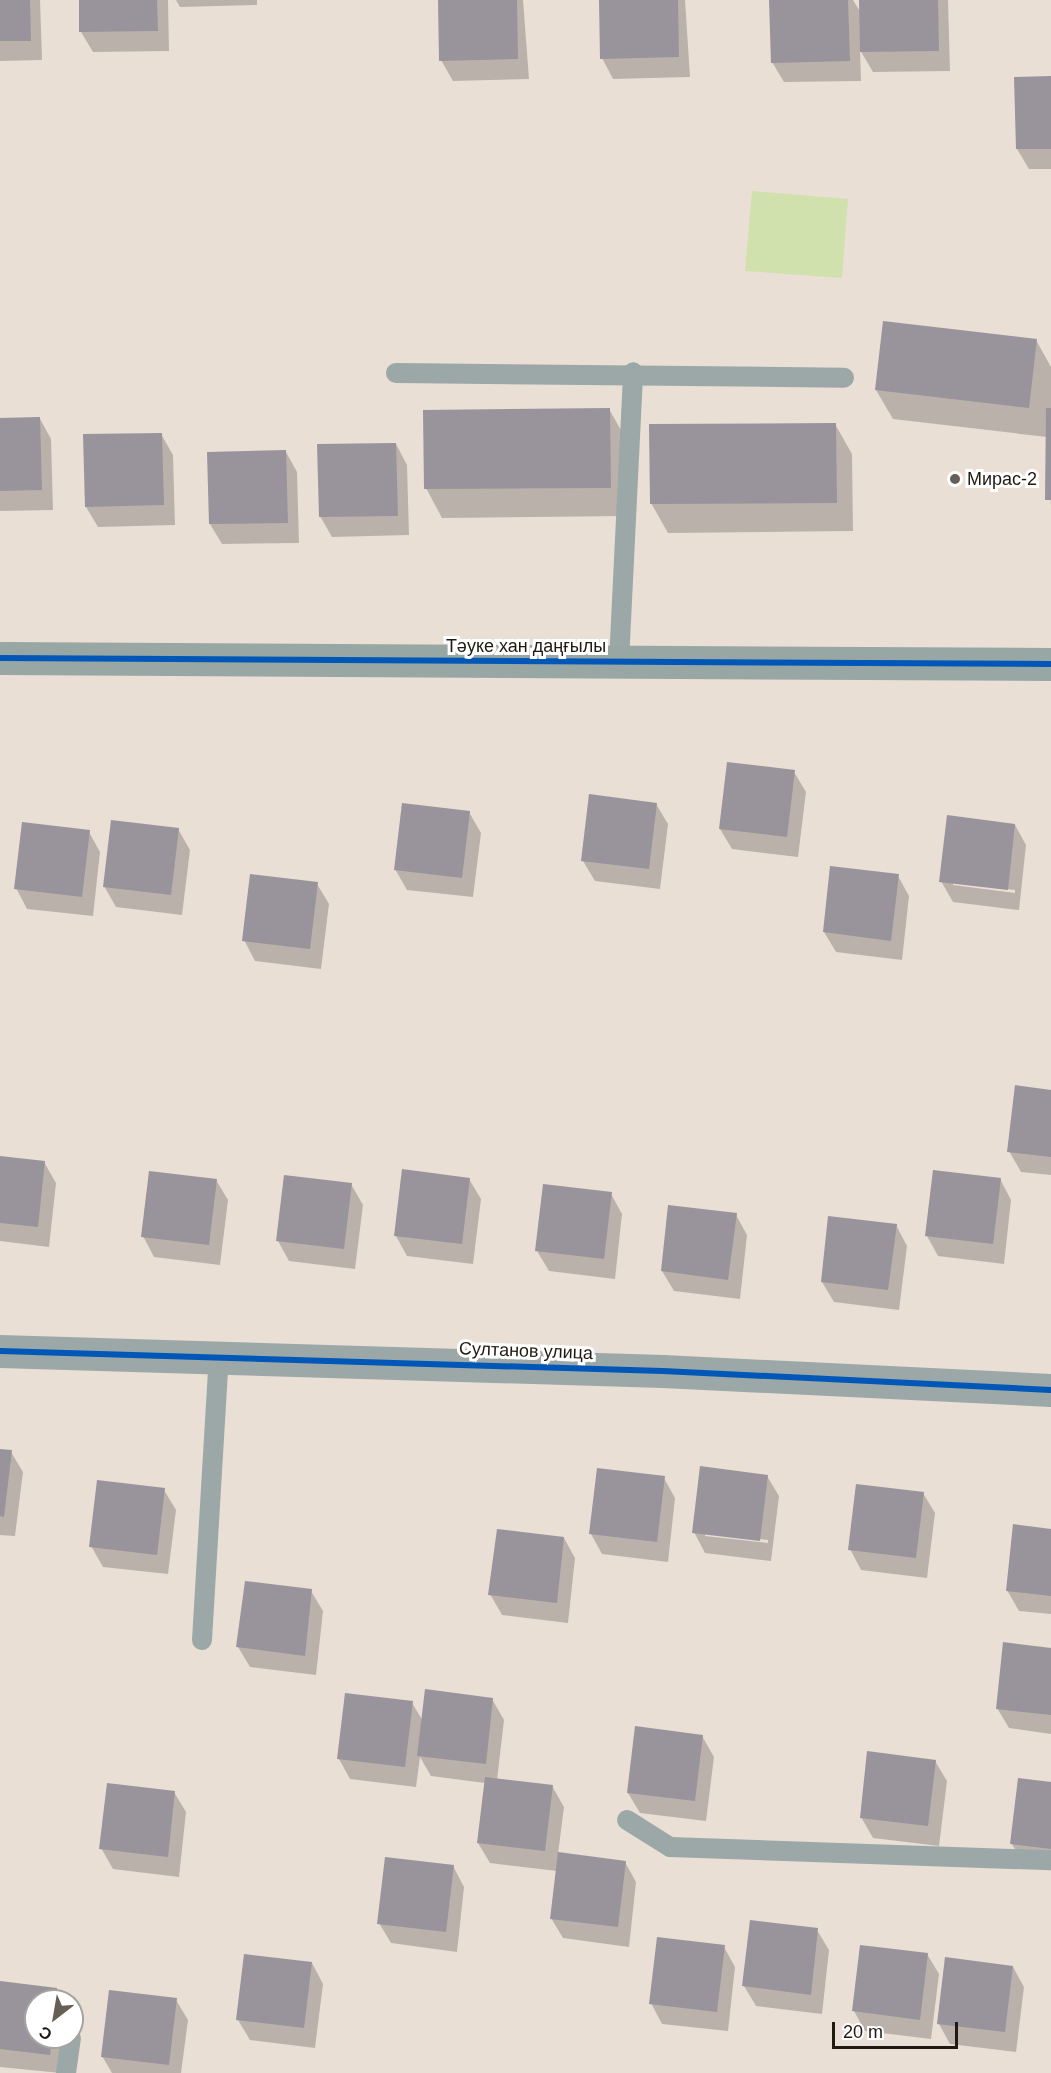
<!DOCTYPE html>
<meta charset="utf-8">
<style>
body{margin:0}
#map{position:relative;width:1051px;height:2073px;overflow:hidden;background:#e9dfd5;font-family:Helvetica,sans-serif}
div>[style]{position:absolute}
.green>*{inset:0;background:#d1e1ae}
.shadow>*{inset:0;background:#0003}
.building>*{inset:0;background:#99939c}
.lane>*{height:20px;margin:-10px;padding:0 10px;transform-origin:10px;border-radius:10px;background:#9ba8a7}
.street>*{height:33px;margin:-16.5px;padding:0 16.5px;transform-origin:16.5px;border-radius:16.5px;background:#9ba8a7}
.secondary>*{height:33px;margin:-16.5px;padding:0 16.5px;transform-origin:16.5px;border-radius:16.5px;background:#98a6a4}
.cycleway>*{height:6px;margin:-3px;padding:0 3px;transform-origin:3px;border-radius:3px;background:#0057b8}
.dots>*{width:16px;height:16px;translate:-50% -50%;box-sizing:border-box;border:3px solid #fff;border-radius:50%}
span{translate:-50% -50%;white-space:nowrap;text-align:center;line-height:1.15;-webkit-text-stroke:6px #fff;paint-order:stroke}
.poi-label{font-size:18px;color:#201a13}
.left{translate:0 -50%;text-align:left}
.street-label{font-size:18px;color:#201a13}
.north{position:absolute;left:24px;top:1989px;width:60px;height:60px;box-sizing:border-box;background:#fff;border:2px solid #a6a3a1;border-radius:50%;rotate:211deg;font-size:16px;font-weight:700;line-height:24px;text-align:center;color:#201a13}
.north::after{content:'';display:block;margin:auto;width:21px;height:27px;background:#665f57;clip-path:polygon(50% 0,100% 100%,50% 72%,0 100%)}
.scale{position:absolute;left:832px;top:2022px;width:126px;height:27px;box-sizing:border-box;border:3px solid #201a13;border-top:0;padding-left:8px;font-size:18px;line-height:21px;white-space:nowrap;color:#201a13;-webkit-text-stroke:4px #fff;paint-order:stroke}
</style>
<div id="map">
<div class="green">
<i style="clip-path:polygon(752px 191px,848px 199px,842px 278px,745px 271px)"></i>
</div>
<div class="shadow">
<i style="clip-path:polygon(0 0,40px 0,42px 60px,0 61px)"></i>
<i style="clip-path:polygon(80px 0,168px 0,169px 51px,93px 52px,81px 32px)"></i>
<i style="clip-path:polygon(176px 0,257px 0,257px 5px,180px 7px)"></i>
<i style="clip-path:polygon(440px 0,523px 0,529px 79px,453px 81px,441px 60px)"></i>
<i style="clip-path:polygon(601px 0,685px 0,690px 77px,613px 79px,602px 58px)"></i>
<i style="clip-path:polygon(771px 0,853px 0,861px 13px,860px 0,948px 0,950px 71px,873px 72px,860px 50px,861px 81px,784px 82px,772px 62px)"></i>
<i style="clip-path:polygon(1016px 78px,1051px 78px,1051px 169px,1029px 169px,1017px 149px)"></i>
<i style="clip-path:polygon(1036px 340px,1051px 367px,1051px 507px,1047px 437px,893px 419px,876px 390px)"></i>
<i style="clip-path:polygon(609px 409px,626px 439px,627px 516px,442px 518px,426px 488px)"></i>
<i style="clip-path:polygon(40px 419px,51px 439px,53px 510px,0 511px,0 420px)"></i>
<i style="clip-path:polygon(835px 424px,852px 454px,853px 531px,668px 533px,651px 503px)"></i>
<i style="clip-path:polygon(161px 434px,173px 455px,175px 525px,98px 527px,86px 507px)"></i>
<i style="clip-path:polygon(396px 444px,407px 465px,409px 535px,332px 537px,320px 516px)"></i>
<i style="clip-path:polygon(286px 452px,297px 472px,299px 543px,222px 544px,210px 524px)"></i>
<i style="clip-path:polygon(794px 772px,806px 792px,798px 857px,732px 849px,720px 829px)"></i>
<i style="clip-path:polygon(656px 804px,668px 824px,660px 889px,595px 881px,583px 861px)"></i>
<i style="clip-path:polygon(469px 812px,481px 833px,473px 897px,407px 890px,395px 869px)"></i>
<i style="clip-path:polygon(evenodd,1015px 825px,1026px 845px,1019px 910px,953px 902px,941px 881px,1015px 825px,953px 882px,1015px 890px,1015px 893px,953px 885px,953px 882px)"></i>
<i style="clip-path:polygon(178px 829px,190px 850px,182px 915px,116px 907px,104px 886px)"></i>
<i style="clip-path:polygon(89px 832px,100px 852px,93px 916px,27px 909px,16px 888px)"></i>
<i style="clip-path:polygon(898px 876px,909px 896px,902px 960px,836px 952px,824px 932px)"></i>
<i style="clip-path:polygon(317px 884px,329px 904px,321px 969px,255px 961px,244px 940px)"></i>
<i style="clip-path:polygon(1051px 1091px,1051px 1175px,1021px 1172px,1009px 1151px)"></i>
<i style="clip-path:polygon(0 1157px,44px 1162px,56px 1183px,49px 1247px,0 1241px)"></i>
<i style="clip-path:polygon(469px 1179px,481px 1199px,473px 1264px,407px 1256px,396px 1236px)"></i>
<i style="clip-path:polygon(1000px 1179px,1011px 1200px,1004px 1264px,938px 1256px,927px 1236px)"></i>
<i style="clip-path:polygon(216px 1180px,228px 1200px,220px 1265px,154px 1257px,143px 1236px)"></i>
<i style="clip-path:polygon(351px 1184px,363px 1205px,355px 1269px,289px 1261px,278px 1241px)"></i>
<i style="clip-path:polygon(611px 1194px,622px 1214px,615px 1279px,549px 1271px,537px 1251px)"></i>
<i style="clip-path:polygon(736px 1215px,747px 1235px,740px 1299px,674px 1291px,662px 1271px)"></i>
<i style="clip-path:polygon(896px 1225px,907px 1246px,899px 1310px,834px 1302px,822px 1282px)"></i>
<i style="clip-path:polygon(0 1450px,11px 1452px,23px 1472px,15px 1536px,0 1535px)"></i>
<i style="clip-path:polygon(evenodd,767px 1476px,779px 1496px,771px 1561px,705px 1553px,694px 1532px,767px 1476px,705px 1533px,768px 1540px,768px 1543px,705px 1536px,705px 1533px)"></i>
<i style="clip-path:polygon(664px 1478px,675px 1498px,668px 1562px,602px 1554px,591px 1534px)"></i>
<i style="clip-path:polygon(164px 1490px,176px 1510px,168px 1574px,103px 1567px,91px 1546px)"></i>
<i style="clip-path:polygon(923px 1493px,935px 1513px,927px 1578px,861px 1570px,850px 1549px)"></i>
<i style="clip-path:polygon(1051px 1530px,1051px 1614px,1019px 1611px,1007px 1590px)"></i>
<i style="clip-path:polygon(564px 1538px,575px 1558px,568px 1623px,502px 1615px,490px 1594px)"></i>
<i style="clip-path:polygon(311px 1591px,323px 1611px,316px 1675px,250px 1667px,238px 1647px)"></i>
<i style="clip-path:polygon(1051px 1650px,1051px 1734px,1009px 1728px,997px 1708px)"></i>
<i style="clip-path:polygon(492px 1699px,504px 1720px,497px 1780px,552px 1786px,564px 1807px,558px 1854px,625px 1862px,636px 1882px,629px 1947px,563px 1938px,551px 1918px,557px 1871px,490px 1863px,478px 1843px,485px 1783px,431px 1776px,420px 1757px,416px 1787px,350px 1779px,339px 1759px,412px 1703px,423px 1721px)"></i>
<i style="clip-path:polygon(702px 1736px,714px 1757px,706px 1821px,640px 1813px,628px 1793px)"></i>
<i style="clip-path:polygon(935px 1761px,947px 1781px,939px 1846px,873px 1838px,861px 1817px)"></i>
<i style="clip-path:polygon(1051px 1784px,1051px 1868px,1023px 1864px,1012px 1844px)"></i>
<i style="clip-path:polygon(174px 1792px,186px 1812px,179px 1877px,113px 1869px,101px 1848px)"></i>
<i style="clip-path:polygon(453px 1866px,464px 1887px,457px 1952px,391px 1943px,379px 1923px)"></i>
<i style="clip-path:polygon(817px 1930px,829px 1950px,822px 2014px,756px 2006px,744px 1986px)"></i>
<i style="clip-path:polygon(724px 1947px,735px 1967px,728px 2031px,662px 2024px,651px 2003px)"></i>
<i style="clip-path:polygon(927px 1954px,939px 1974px,931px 2039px,865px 2031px,854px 2011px)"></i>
<i style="clip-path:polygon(312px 1963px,323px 1984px,315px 2048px,250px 2040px,238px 2020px)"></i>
<i style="clip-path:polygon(1013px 1967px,1024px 1987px,1016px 2052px,950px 2044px,939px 2024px)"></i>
<i style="clip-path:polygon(0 1983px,56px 1990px,63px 2001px,36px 2001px,36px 2037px,65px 2037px,61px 2073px,0 2067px)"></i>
<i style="clip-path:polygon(176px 2000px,188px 2020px,181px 2073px,112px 2073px,102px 2056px)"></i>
</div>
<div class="building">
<i style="clip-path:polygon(0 0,30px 0,31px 41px,0 41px)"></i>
<i style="clip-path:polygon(79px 0,157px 0,158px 31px,79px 32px)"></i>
<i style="clip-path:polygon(438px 0,517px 0,518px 59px,439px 61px)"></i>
<i style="clip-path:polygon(599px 0,678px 0,679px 57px,600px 59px)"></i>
<i style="clip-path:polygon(769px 0,848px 0,850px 61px,771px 63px)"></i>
<i style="clip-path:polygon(859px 0,938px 0,939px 51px,860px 52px)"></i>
<i style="clip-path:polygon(1051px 76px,1051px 149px,1016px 149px,1014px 77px)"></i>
<i style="clip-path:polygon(883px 321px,1037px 339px,1029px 408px,875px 390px)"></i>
<i style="clip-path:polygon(610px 408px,611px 488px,424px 489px,423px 410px)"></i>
<i style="clip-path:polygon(1046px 408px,1051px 408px,1051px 500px,1045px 500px)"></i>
<i style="clip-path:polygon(40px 417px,42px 490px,0 491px,0 418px)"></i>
<i style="clip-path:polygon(836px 423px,837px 503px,650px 504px,649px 424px)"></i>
<i style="clip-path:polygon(162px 433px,164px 505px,85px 507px,83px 434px)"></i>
<i style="clip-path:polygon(396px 443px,398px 516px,319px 517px,317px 444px)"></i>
<i style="clip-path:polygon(286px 450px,288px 523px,209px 524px,207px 452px)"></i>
<i style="clip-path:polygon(727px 762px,795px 770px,787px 837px,719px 829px)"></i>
<i style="clip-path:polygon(589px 794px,657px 803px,649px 869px,581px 861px)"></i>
<i style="clip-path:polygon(402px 803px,470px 811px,462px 878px,394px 870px)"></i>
<i style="clip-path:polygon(947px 815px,1015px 824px,1008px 890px,939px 882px)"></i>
<i style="clip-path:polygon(111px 820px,179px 828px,171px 895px,103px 887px)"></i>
<i style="clip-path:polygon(22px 822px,90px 830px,82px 897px,14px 889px)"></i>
<i style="clip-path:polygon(830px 866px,899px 874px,891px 941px,823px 932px)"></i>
<i style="clip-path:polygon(250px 874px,318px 882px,310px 949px,242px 941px)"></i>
<i style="clip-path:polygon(1015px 1085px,1051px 1090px,1051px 1157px,1007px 1152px)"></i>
<i style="clip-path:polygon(0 1156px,45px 1161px,38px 1227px,0 1223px)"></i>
<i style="clip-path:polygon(402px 1169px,470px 1178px,462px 1244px,394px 1236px)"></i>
<i style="clip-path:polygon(933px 1170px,1001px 1178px,993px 1244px,925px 1236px)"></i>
<i style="clip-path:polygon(149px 1171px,217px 1179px,209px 1245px,141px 1237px)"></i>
<i style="clip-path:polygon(284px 1175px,352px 1183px,344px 1249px,276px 1241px)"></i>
<i style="clip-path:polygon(543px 1184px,612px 1192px,604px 1259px,535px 1251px)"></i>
<i style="clip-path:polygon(668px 1205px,737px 1213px,728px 1280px,661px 1271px)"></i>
<i style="clip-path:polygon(828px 1216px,897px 1224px,888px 1290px,821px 1282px)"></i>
<i style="clip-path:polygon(0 1449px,12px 1450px,4px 1517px,0 1516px)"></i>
<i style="clip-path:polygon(700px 1466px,768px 1475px,760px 1541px,692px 1533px)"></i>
<i style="clip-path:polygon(597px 1468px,665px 1476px,657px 1542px,589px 1534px)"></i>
<i style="clip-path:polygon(97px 1480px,165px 1488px,157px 1555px,89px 1547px)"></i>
<i style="clip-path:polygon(856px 1484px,924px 1492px,916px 1558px,848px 1550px)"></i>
<i style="clip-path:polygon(1013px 1524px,1051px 1529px,1051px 1596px,1006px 1591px)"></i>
<i style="clip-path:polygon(497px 1529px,564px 1537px,557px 1603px,488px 1595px)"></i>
<i style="clip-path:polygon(245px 1581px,312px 1589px,305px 1656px,236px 1647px)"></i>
<i style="clip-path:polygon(1003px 1642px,1051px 1648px,1051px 1715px,996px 1709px)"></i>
<i style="clip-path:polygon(425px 1689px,493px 1698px,486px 1764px,417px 1756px)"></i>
<i style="clip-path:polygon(345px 1693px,413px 1701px,405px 1767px,337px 1759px)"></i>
<i style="clip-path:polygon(635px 1726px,703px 1735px,695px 1801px,627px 1793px)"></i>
<i style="clip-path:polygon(867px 1751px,936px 1760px,928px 1826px,860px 1818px)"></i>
<i style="clip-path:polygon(485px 1777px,553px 1785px,545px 1851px,477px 1843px)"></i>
<i style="clip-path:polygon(1018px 1778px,1051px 1782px,1051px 1849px,1010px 1844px)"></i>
<i style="clip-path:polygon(107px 1783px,175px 1791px,168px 1857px,99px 1849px)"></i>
<i style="clip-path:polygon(558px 1852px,626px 1861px,618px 1927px,550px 1919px)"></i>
<i style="clip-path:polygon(385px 1857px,454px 1865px,446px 1932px,377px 1924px)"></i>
<i style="clip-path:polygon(750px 1920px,818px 1928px,811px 1995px,742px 1986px)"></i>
<i style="clip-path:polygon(657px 1937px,725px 1945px,717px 2012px,649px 2004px)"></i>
<i style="clip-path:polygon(860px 1945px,928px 1953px,920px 2020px,852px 2011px)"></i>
<i style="clip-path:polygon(244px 1954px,312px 1962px,304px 2028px,236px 2020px)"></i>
<i style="clip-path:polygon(945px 1957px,1013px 1966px,1005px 2032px,937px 2024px)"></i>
<i style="clip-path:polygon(0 1981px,57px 1988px,56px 2001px,36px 2001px,36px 2037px,52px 2037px,50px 2055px,0 2049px)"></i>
<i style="clip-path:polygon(109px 1990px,177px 1998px,169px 2065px,101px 2057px)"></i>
</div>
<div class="lane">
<i style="left:396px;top:373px;width:448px;rotate:0.6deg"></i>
<i style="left:619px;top:662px;width:290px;rotate:-87.2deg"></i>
<i style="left:202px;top:1640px;width:286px;rotate:-86.6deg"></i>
<i style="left:627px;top:1820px;width:51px;rotate:32.1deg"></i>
<i style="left:670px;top:1847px;width:381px;rotate:2deg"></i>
<i style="left:66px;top:2073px;width:35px;rotate:-82deg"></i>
</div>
<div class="street">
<i style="left:0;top:1351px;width:663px;rotate:1.73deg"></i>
<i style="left:663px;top:1371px;width:388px;rotate:2.8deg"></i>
</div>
<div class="secondary">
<i style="left:0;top:658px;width:1051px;rotate:0.33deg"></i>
</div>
<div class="cycleway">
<i style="left:0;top:658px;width:1051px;rotate:0.33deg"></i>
<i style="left:0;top:1351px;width:663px;rotate:1.73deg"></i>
<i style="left:663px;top:1371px;width:388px;rotate:2.8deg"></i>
</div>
<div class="dots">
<i style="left:955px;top:479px;background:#665f57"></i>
</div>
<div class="poi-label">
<span class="left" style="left:967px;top:479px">Мирас-2</span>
</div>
<div class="street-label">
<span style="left:526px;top:646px">Тәуке хан даңғылы</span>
<span style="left:526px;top:1351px;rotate:2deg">Султанов улица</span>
</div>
<div class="north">С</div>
<div class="scale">20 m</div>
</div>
